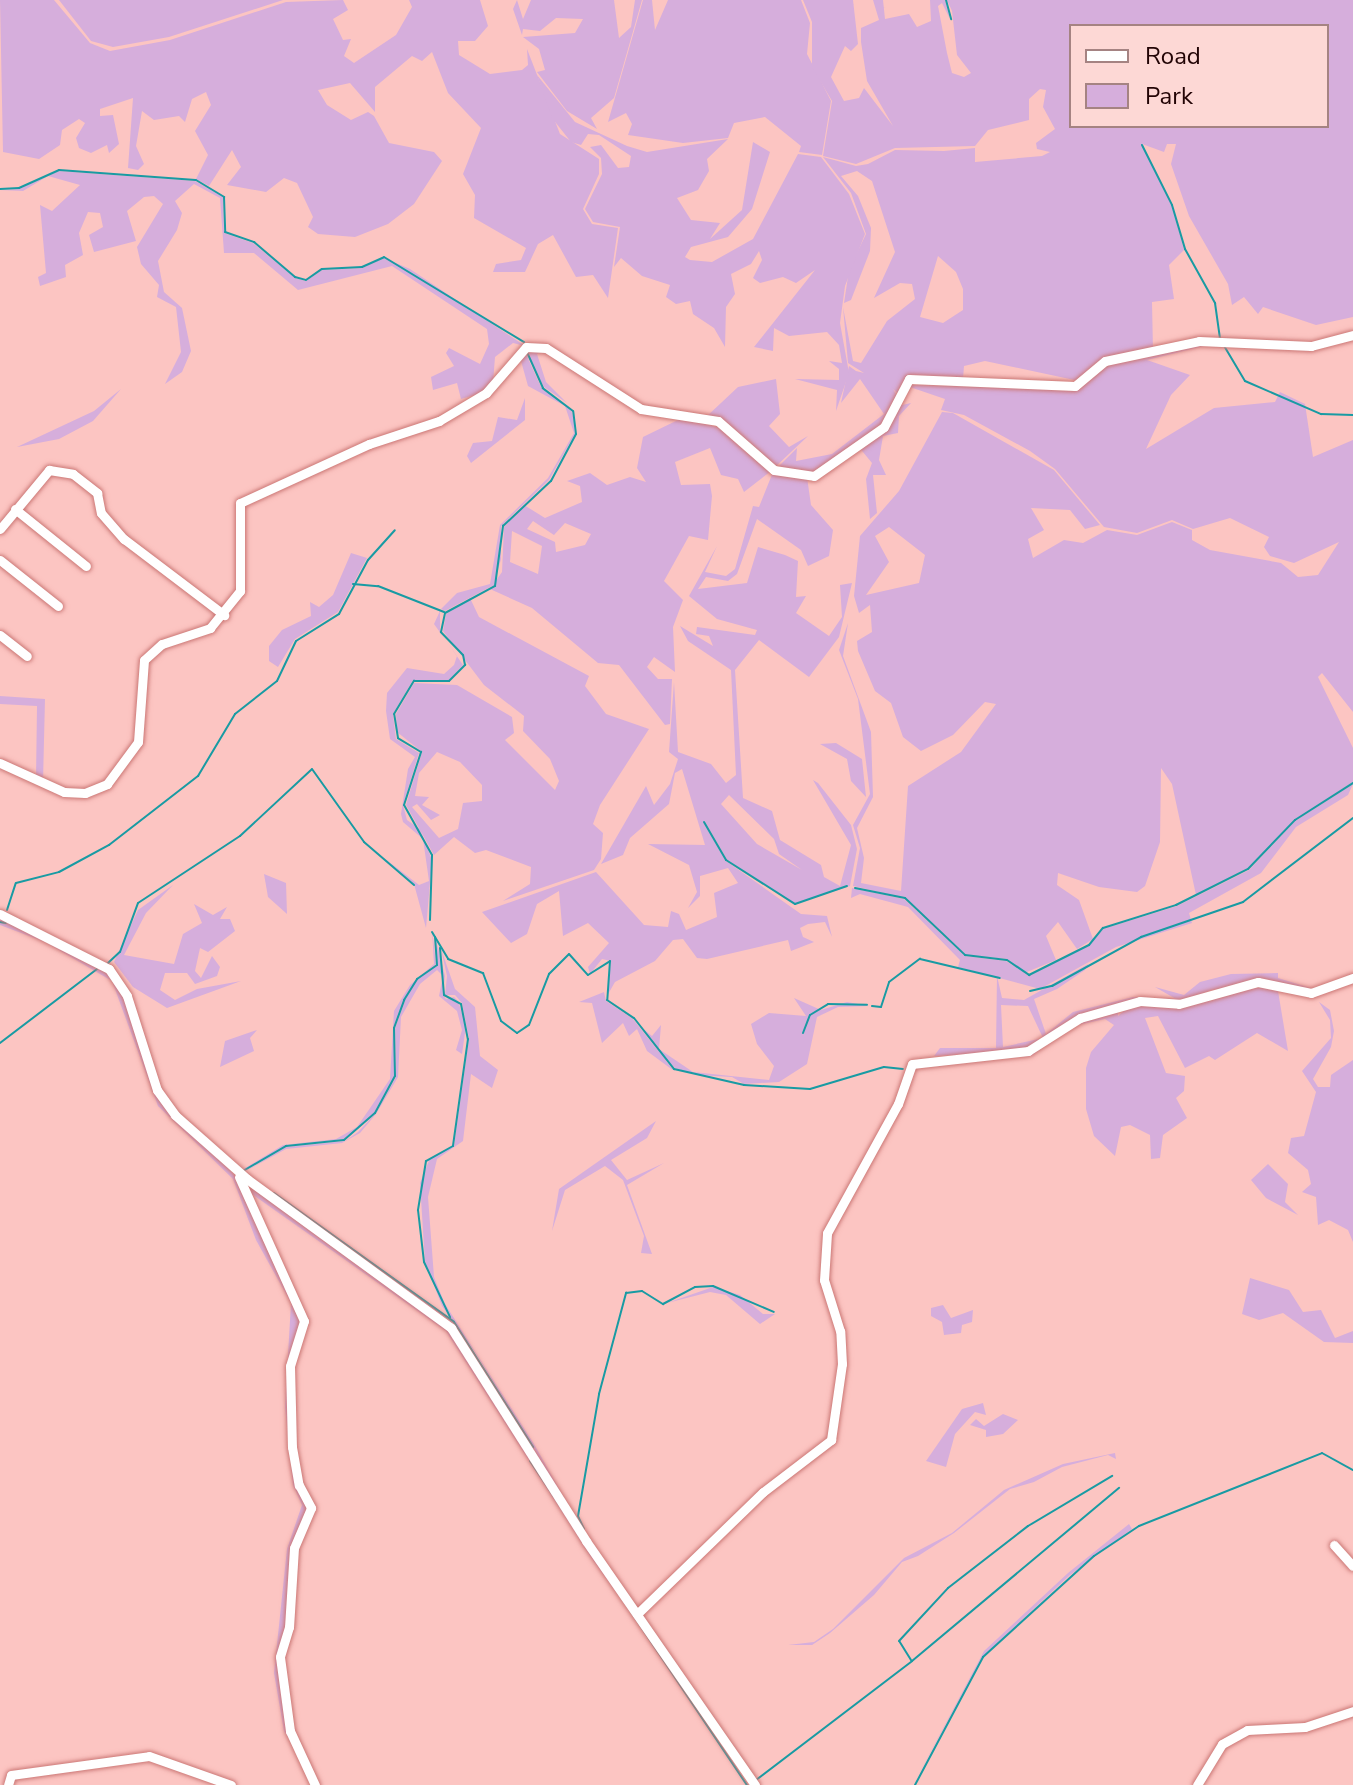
<!DOCTYPE html>
<style>
body{margin:0}
#map{position:relative;width:1353px;height:1785px;overflow:hidden;background:#fcc5c2;font-family:"Nunito Sans",sans-serif}
div>[style]{position:absolute}
.green>*{inset:0;background:#d6aedc}
.stream>*{height:2px;margin:-1px;padding:0 1px;transform-origin:1px;border-radius:1px;background:#189ba3}
.roads{filter:drop-shadow(0 0 2px #cb7775) drop-shadow(0 0 2px #cb7775)}
.minor>*{height:9px;margin:-4.5px;padding:0 4.5px;transform-origin:4.5px;border-radius:4.5px;background:#fff}
span{translate:-50% -50%;white-space:nowrap;text-align:center;line-height:1.15;-webkit-text-stroke:7px #fdd8d5;paint-order:stroke}
.legend{position:absolute;left:1069px;top:24px;width:260px;height:104px;box-sizing:border-box;background:#fdd8d5;border:2px solid #a58382;margin:0;padding:10px 14px;list-style:none;font-size:24px;color:#220405}
.legend li{display:flex;align-items:center;gap:16px;height:40px}
.legend b{width:40px;border:2px solid #a58382}
</style>
<div id="map">
<div class="green">
<i style="clip-path:polygon(0 0,54px 0,90px 43px,110px 51px,170px 40px,286px 2px,343px 0,348px 10px,333px 19px,343px 40px,351px 39px,344px 56px,354px 63px,396px 35px,412px 7px,409px 0,480px 0,488px 26px,475px 41px,458px 41px,459px 55px,490px 74px,522px 70px,528px 65px,527px 49px,560px 134px,599px 159px,599px 174px,583px 209px,592px 224px,618px 228px,608px 298px,593px 275px,576px 277px,553px 235px,538px 244px,525px 272px,493px 272px,496px 264px,521px 260px,526px 248px,474px 218px,475px 195px,463px 174px,481px 128px,448px 93px,432px 52px,422px 61px,412px 56px,375px 87px,375px 112px,350px 83px,318px 90px,327px 105px,351px 120px,368px 112px,374px 116px,389px 143px,434px 152px,442px 161px,414px 204px,388px 224px,355px 237px,318px 234px,308px 227px,313px 217px,297px 183px,284px 178px,266px 192px,227px 185px,241px 167px,232px 150px,209px 186px,196px 179px,208px 155px,195px 131px,211px 105px,206px 92px,192px 99px,185px 122px,179px 116px,154px 120px,142px 111px,136px 146px,144px 164px,138px 170px,128px 168px,133px 98px,100px 109px,100px 116px,113px 115px,119px 144px,109px 153px,107px 145px,91px 153px,79px 148px,76px 138px,85px 123px,79px 119px,62px 130px,60px 145px,39px 159px,3px 152px)"></i>
<i style="clip-path:polygon(59px 0,283px 0,169px 37px,113px 47px,91px 41px)"></i>
<i style="clip-path:polygon(517px 0,523px 19px,531px 0,614px 0,619px 38px,631px 27px,635px 0,642px 0,614px 98px,591px 118px,597px 129px,567px 111px,537px 72px,545px 70px,539px 49px,523px 37px,575px 33px,583px 19px,556px 18px,540px 31px,523px 29px,522px 35px,513px 9px)"></i>
<i style="clip-path:polygon(643px 0,652px 0,655px 30px,668px 0,801px 0,810px 23px,807px 54px,831px 101px,822px 155px,799px 152px,801px 146px,765px 117px,734px 123px,728px 138px,683px 143px,628px 135px,632px 124px,626px 113px,608px 122px)"></i>
<i style="clip-path:polygon(evenodd,803px 0,853px 0,858px 44px,851px 51px,845px 46px,831px 77px,844px 101px,859px 98px,864px 88px,893px 126px,867px 81px,861px 42px,861px 28px,879px 20px,873px 0,883px 0,885px 19px,909px 14px,917px 27px,931px 21px,930px 0,945px 0,950px 19px,942px 3px,938px 6px,947px 53px,952px 73px,964px 77px,971px 73px,957px 55px,952px 11px,947px 0,1353px 0,1353px 317px,1316px 325px,1263px 307px,1258px 314px,1244px 297px,1232px 305px,1228px 284px,1189px 216px,1171px 164px,1176px 144px,1167px 144px,1164px 152px,1142px 144px,1172px 205px,1184px 250px,1169px 265px,1174px 299px,1152px 302px,1153px 351px,1095px 364px,1079px 381px,985px 361px,964px 366px,963px 379px,920px 376px,899px 395px,893px 389px,898px 397px,889px 420px,821px 474px,775px 470px,797px 448px,796px 461px,832px 454px,884px 414px,860px 379px,841px 403px,849px 366px,856px 371px,864px 373px,848px 363px,843px 307px,853px 361px,861px 363px,887px 321px,915px 299px,912px 284px,900px 283px,874px 298px,895px 252px,872px 181px,857px 171px,841px 176px,858px 196px,871px 228px,870px 251px,851px 300px,844px 303px,849px 270px,866px 234px,851px 193px,823px 157px,856px 166px,868px 164px,895px 150px,944px 151px,975px 148px,975px 162px,1042px 156px,1050px 152px,1037px 149px,1036px 143px,1055px 129px,1043px 107px,1046px 90px,1040px 89px,1029px 99px,1029px 120px,988px 130px,975px 146px,895px 148px,856px 164px,823px 156px,832px 101px,812px 67px,812px 22px,803px 0,1071px 26px,1327px 26px,1327px 126px,1071px 126px,1071px 26px,803px 0,938px 256px,956px 272px,963px 289px,963px 310px,943px 323px,920px 317px,938px 256px)"></i>
<i style="clip-path:polygon(537px 75px,575px 122px,627px 146px,647px 152px,728px 139px,707px 159px,709px 171px,698px 190px,677px 198px,691px 220px,720px 223px,710px 239px,742px 210px,753px 142px,770px 152px,752px 209px,728px 237px,691px 247px,685px 257px,690px 260px,712px 262px,753px 239px,798px 154px,821px 157px,849px 194px,865px 234px,845px 286px,840px 323px,849px 373px,836px 411px,837px 390px,795px 379px,839px 380px,839px 369px,829px 361px,842px 363px,839px 345px,827px 332px,789px 336px,774px 328px,773px 351px,754px 347px,815px 270px,796px 283px,783px 277px,760px 283px,753px 278px,762px 260px,759px 251px,751px 264px,731px 274px,735px 294px,726px 307px,725px 347px,714px 328px,693px 314px,690px 301px,676px 304px,666px 297px,670px 285px,642px 276px,621px 258px,614px 267px,620px 227px,593px 222px,585px 209px,602px 174px,601px 158px,590px 147px,601px 145px,618px 168px,629px 167px,631px 156px,599px 135px,588px 134px,581px 145px,571px 142px,552px 118px)"></i>
<i style="clip-path:polygon(59px 171px,195px 181px,223px 197px,224px 233px,253px 243px,295px 278px,306px 281px,322px 270px,362px 268px,384px 258px,410px 269px,525px 346px,513px 343px,495px 357px,493px 383px,485px 392px,461px 399px,457px 383px,433px 390px,431px 377px,454px 366px,446px 353px,449px 348px,480px 364px,489px 344px,487px 329px,392px 266px,298px 290px,254px 253px,224px 253px,220px 198px,194px 184px,175px 201px,182px 213px,177px 230px,158px 261px,164px 292px,182px 308px,191px 351px,182px 372px,165px 384px,181px 352px,176px 307px,157px 297px,159px 285px,141px 264px,137px 247px,163px 204px,154px 196px,144px 197px,127px 211px,136px 241px,94px 252px,89px 235px,103px 227px,100px 213px,88px 212px,79px 233px,83px 255px,65px 265px,66px 277px,40px 286px,38px 277px,46px 273px,40px 205px,52px 211px,80px 185px,48px 176px,23px 191px,0 190px,19px 189px)"></i>
<i style="clip-path:polygon(evenodd,1199px 343px,1208px 345px,1147px 360px,1190px 375px,1171px 395px,1146px 449px,1214px 408px,1275px 402px,1280px 392px,1305px 404px,1313px 457px,1353px 440px,1353px 712px,1322px 673px,1318px 677px,1353px 748px,1353px 782px,1295px 820px,1248px 868px,1196px 895px,1172px 784px,1161px 768px,1160px 842px,1145px 886px,1137px 892px,1099px 887px,1058px 873px,1057px 885px,1079px 900px,1093px 939px,1077px 949px,1058px 922px,1046px 936px,1056px 960px,1022px 974px,1007px 959px,966px 955px,905px 898px,853px 886px,860px 848px,853px 825px,870px 794px,858px 699px,839px 650px,848px 623px,843px 656px,871px 732px,873px 797px,857px 828px,864px 858px,861px 883px,901px 891px,908px 786px,961px 752px,996px 704px,985px 702px,953px 735px,921px 751px,903px 737px,891px 703px,875px 691px,858px 651px,857px 641px,872px 632px,870px 605px,859px 613px,854px 596px,860px 536px,899px 491px,942px 412px,953px 413px,1054px 470px,1100px 525px,1085px 529px,1070px 510px,1031px 508px,1044px 530px,1028px 539px,1033px 558px,1064px 540px,1083px 543px,1107px 530px,1137px 535px,1172px 522px,1192px 530px,1192px 540px,1210px 550px,1281px 563px,1298px 577px,1318px 575px,1339px 542px,1294px 563px,1270px 556px,1264px 547px,1269px 537px,1230px 518px,1193px 529px,1172px 520px,1137px 533px,1104px 527px,1055px 469px,1030px 451px,964px 415px,941px 410px,945px 399px,904px 385px,1075px 388px,1096px 366px,1199px 343px,889px 527px,925px 555px,919px 583px,866px 595px,889px 562px,875px 536px,889px 527px)"></i>
<i style="clip-path:polygon(526px 349px,545px 350px,537px 354px,546px 382px,567px 403px,544px 387px,525px 352px,542px 389px,562px 402px,572px 412px,574px 422px,575px 434px,549px 480px,501px 526px,501px 559px,494px 585px,445px 611px,441px 609px,457px 593px,490px 584px,500px 525px,548px 478px,574px 433px,565px 406px,528px 386px,521px 361px)"></i>
<i style="clip-path:polygon(776px 379px,780px 414px,769px 426px,789px 447px,808px 436px,773px 469px,734px 433px,705px 418px,738px 387px)"></i>
<i style="clip-path:polygon(121px 389px,93px 421px,59px 439px,17px 447px,94px 411px)"></i>
<i style="clip-path:polygon(525px 398px,525px 420px,471px 463px,467px 456px,473px 443px,492px 441px,498px 417px,517px 420px)"></i>
<i style="clip-path:polygon(911px 403px,899px 416px,898px 433px,883px 436px,879px 460px,886px 475px,873px 475px,877px 513px,870px 519px,866px 479px,872px 463px,858px 446px,898px 406px)"></i>
<i style="clip-path:polygon(evenodd,682px 418px,728px 430px,771px 471px,744px 492px,738px 479px,721px 475px,710px 448px,675px 462px,681px 485px,710px 484px,712px 496px,708px 540px,689px 536px,664px 581px,683px 600px,673px 627px,675px 672px,654px 657px,647px 667px,658px 679px,672px 679px,670px 724px,665px 725px,619px 665px,598px 663px,532px 608px,490px 589px,502px 572px,504px 527px,524px 505px,545px 518px,582px 502px,580px 486px,567px 481px,590px 473px,607px 485px,630px 477px,646px 482px,637px 468px,643px 437px,682px 418px,533px 521px,554px 535px,565px 523px,591px 534px,585px 545px,556px 552px,555px 542px,527px 529px,533px 521px,682px 418px,512px 531px,542px 546px,538px 574px,510px 562px,512px 531px)"></i>
<i style="clip-path:polygon(evenodd,773px 472px,807px 477px,811px 505px,833px 530px,829px 556px,808px 566px,801px 550px,757px 519px,737px 574px,728px 581px,706px 577px,698px 589px,747px 583px,758px 547px,785px 555px,798px 561px,796px 597px,806px 596px,796px 613px,829px 636px,842px 617px,840px 585px,852px 583px,839px 637px,809px 677px,759px 640px,735px 670px,743px 798px,772px 811px,780px 840px,821px 865px,824px 877px,840px 886px,851px 845px,813px 780px,818px 783px,851px 825px,857px 849px,850px 886px,795px 904px,727px 860px,704px 820px,726px 861px,801px 914px,827px 916px,832px 937px,825px 922px,808px 924px,800px 928px,803px 937px,814px 942px,791px 951px,788px 940px,707px 959px,697px 958px,683px 939px,673px 940px,655px 961px,615px 982px,607px 996px,611px 961px,602px 959px,590px 974px,588px 967px,609px 943px,588px 923px,563px 936px,559px 891px,537px 904px,527px 934px,511px 943px,482px 912px,596px 872px,644px 925px,668px 927px,671px 911px,679px 914px,686px 930px,717px 917px,714px 893px,738px 883px,728px 868px,700px 876px,700px 896px,688px 908px,697px 892px,689px 865px,648px 844px,705px 845px,682px 769px,675px 773px,669px 804px,630px 838px,623px 855px,601px 864px,646px 786px,654px 805px,670px 784px,678px 759px,669px 752px,674px 682px,678px 752px,711px 764px,726px 783px,736px 775px,731px 670px,688px 641px,680px 626px,713px 646px,709px 636px,696px 634px,697px 627px,755px 635px,757px 630px,717px 619px,689px 596px,717px 546px,705px 572px,726px 576px,735px 569px,753px 506px,759px 507px,773px 472px,729px 795px,774px 839px,779px 854px,802px 870px,757px 844px,721px 804px,729px 795px)"></i>
<i style="clip-path:polygon(351px 553px,367px 558px,338px 612px,295px 639px,278px 667px,269px 661px,269px 646px,282px 630px,311px 616px,310px 602px,319px 607px,333px 595px)"></i>
<i style="clip-path:polygon(evenodd,470px 598px,479px 617px,589px 676px,585px 686px,606px 714px,649px 729px,600px 805px,593px 824px,603px 833px,601px 859px,594px 870px,503px 901px,530px 884px,531px 867px,486px 850px,475px 853px,454px 837px,434px 855px,406px 805px,422px 752px,397px 732px,396px 714px,414px 683px,457px 685px,512px 717px,514px 733px,505px 740px,555px 790px,559px 781px,550px 759px,523px 731px,524px 716px,484px 685px,443px 631px,446px 614px,470px 598px,437px 752px,460px 762px,482px 785px,482px 801px,463px 803px,458px 829px,439px 838px,412px 807px,417px 804px,431px 820px,440px 815px,422px 805px,429px 797px,415px 796px,419px 773px,437px 752px)"></i>
<i style="clip-path:polygon(440px 611px,440px 632px,463px 665px,449px 680px,413px 680px,393px 714px,396px 739px,419px 753px,403px 805px,407px 820px,420px 829px,432px 860px,426px 928px,414px 884px,384px 858px,419px 885px,429px 881px,423px 839px,403px 822px,401px 814px,408px 769px,415px 757px,390px 739px,386px 711px,387px 693px,407px 668px,444px 674px,454px 665px,457px 656px,434px 624px)"></i>
<i style="clip-path:polygon(0 696px,45px 699px,43px 782px,36px 778px,37px 706px,0 704px)"></i>
<i style="clip-path:polygon(836px 743px,862px 759px,866px 797px,851px 781px,847px 759px,820px 744px)"></i>
<i style="clip-path:polygon(1353px 784px,1348px 795px,1296px 827px,1261px 873px,1189px 913px,1192px 923px,1116px 947px,1040px 989px,958px 967px,960px 960px,908px 907px,860px 894px,851px 898px,852px 888px,904px 899px,965px 956px,1006px 961px,1029px 976px,1089px 945px,1103px 929px,1177px 906px,1249px 870px,1295px 821px)"></i>
<i style="clip-path:polygon(264px 874px,286px 883px,287px 914px,268px 897px)"></i>
<i style="clip-path:polygon(173px 885px,146px 913px,124px 955px,174px 964px,183px 934px,202px 923px,194px 904px,213px 915px,227px 907px,220px 919px,230px 919px,235px 931px,208px 952px,200px 948px,195px 971px,201px 978px,212px 956px,220px 967px,217px 976px,195px 984px,187px 973px,165px 973px,160px 990px,175px 1000px,197px 989px,241px 981px,167px 1008px,133px 987px,114px 962px,138px 910px)"></i>
<i style="clip-path:polygon(0 916px,92px 960px,119px 982px,155px 1091px,238px 1179px,302px 1321px,293px 1347px,290px 1448px,309px 1508px,297px 1535px,288px 1614px,278px 1657px,299px 1756px,284px 1731px,274px 1673px,287px 1549px,302px 1505px,293px 1485px,285px 1407px,291px 1303px,256px 1240px,233px 1179px,158px 1106px,112px 981px,45px 942px,0 925px)"></i>
<i style="clip-path:polygon(432px 929px,436px 964px,418px 978px,437px 965px,436px 940px,445px 976px,443px 995px,446px 999px,454px 997px,458px 1001px,466px 1026px,462px 1054px,456px 1050px,462px 1030px,457px 1011px,439px 996px,443px 976px,437px 970px,420px 984px,401px 1017px,398px 1077px,376px 1114px,360px 1133px,342px 1143px,286px 1149px,244px 1172px,286px 1147px,345px 1141px,358px 1132px,376px 1113px,396px 1077px,395px 1028px,410px 987px,394px 1028px,394px 1077px,374px 1113px,344px 1139px,286px 1145px,243px 1171px,453px 1323px,533px 1447px,475px 1352px,442px 1306px,425px 1262px,420px 1183px,430px 1158px,454px 1146px,469px 1039px,462px 1003px,455px 995px,445px 995px,447px 976px,441px 949px,455px 989px,475px 1007px,480px 1056px,498px 1070px,492px 1088px,471px 1074px,463px 1141px,437px 1159px,428px 1197px,434px 1277px,445px 1304px,534px 1444px,576px 1519px,452px 1327px,247px 1179px,209px 1143px,242px 1170px,283px 1145px,336px 1139px,357px 1127px,390px 1079px,394px 1011px,410px 985px,434px 964px)"></i>
<i style="clip-path:polygon(evenodd,1088px 964px,1085px 970px,1057px 989px,1034px 999px,1046px 1034px,1073px 1012px,1133px 997px,1176px 999px,1155px 987px,1184px 995px,1200px 982px,1231px 974px,1278px 973px,1278px 978px,1314px 989px,1273px 982px,1211px 990px,1184px 1002px,1145px 1000px,1095px 1013px,1022px 1051px,934px 1056px,940px 1048px,996px 1048px,997px 976px,1002px 998px,1024px 1000px,1088px 964px,1001px 1005px,1028px 1006px,1043px 1038px,1003px 1047px,1001px 1005px)"></i>
<i style="clip-path:polygon(1277px 985px,1288px 1051px,1257px 1033px,1215px 1060px,1209px 1056px,1185px 1068px,1158px 1016px,1145px 1018px,1166px 1073px,1185px 1076px,1184px 1091px,1176px 1098px,1187px 1118px,1163px 1135px,1160px 1158px,1151px 1159px,1150px 1135px,1130px 1125px,1121px 1127px,1115px 1156px,1094px 1136px,1086px 1109px,1086px 1068px,1091px 1052px,1114px 1025px,1105px 1019px,1073px 1026px,1031px 1056px,916px 1065px,860px 1175px,913px 1064px,1022px 1052px,1069px 1026px,1118px 1011px,1118px 1016px,1129px 1006px)"></i>
<i style="clip-path:polygon(604px 992px,606px 1001px,633px 1019px,674px 1071px,647px 1051px,637px 1029px,629px 1036px,623px 1023px,602px 1043px,592px 1003px,579px 1002px)"></i>
<i style="clip-path:polygon(794px 998px,821px 1010px,847px 1002px,869px 1006px,838px 1007px,817px 1017px,807px 1064px,779px 1082px,744px 1084px,732px 1077px,697px 1075px,675px 1068px,663px 1058px,641px 1027px,652px 1036px,661px 1025px,659px 1049px,693px 1072px,769px 1080px,774px 1066px,757px 1044px,751px 1024px,769px 1013px,806px 1016px)"></i>
<i style="clip-path:polygon(1319px 1002px,1330px 1010px,1334px 1031px,1331px 1047px,1313px 1079px,1318px 1087px,1330px 1087px,1331px 1075px,1353px 1060px,1353px 1242px,1348px 1230px,1329px 1220px,1318px 1225px,1316px 1197px,1302px 1192px,1311px 1184px,1308px 1170px,1288px 1153px,1291px 1138px,1304px 1136px,1316px 1092px,1302px 1071px,1331px 1038px,1330px 1020px)"></i>
<i style="clip-path:polygon(257px 1030px,250px 1038px,254px 1051px,220px 1067px,225px 1041px)"></i>
<i style="clip-path:polygon(656px 1121px,647px 1138px,611px 1160px,627px 1180px,664px 1163px,627px 1185px,652px 1254px,641px 1253px,644px 1236px,623px 1180px,605px 1166px,565px 1190px,552px 1231px,559px 1189px)"></i>
<i style="clip-path:polygon(1268px 1164px,1288px 1184px,1285px 1202px,1298px 1215px,1266px 1198px,1251px 1180px)"></i>
<i style="clip-path:polygon(246px 1181px,445px 1324px,754px 1785px,590px 1556px,446px 1331px,252px 1194px)"></i>
<i style="clip-path:polygon(1250px 1278px,1289px 1290px,1303px 1312px,1321px 1310px,1335px 1338px,1353px 1331px,1353px 1343px,1324px 1342px,1283px 1313px,1259px 1320px,1242px 1314px)"></i>
<i style="clip-path:polygon(713px 1287px,740px 1295px,763px 1314px,775px 1314px,760px 1324px,726px 1295px,710px 1292px,667px 1303px)"></i>
<i style="clip-path:polygon(943px 1305px,951px 1318px,973px 1310px,972px 1322px,962px 1325px,961px 1333px,944px 1335px,942px 1322px,931px 1316px,931px 1308px)"></i>
<i style="clip-path:polygon(983px 1403px,986px 1415px,975px 1412px,955px 1434px,946px 1467px,926px 1461px,962px 1409px)"></i>
<i style="clip-path:polygon(1003px 1414px,1018px 1420px,1003px 1434px,986px 1437px,986px 1430px,970px 1425px,976px 1419px,984px 1426px)"></i>
<i style="clip-path:polygon(1115px 1453px,1116px 1459px,1108px 1455px,1062px 1467px,1034px 1482px,1010px 1489px,954px 1533px,918px 1556px,902px 1562px,874px 1595px,830px 1633px,812px 1645px,788px 1645px,814px 1642px,833px 1629px,904px 1558px,952px 1533px,1004px 1490px,1063px 1464px)"></i>
<i style="clip-path:polygon(1129px 1524px,1132px 1529px,1070px 1575px,982px 1657px,913px 1785px,984px 1651px,1068px 1573px)"></i>
</div>
<div class="stream">
<i style="left:946px;top:0;width:20px;rotate:75deg"></i>
<i style="left:1142px;top:145px;width:67px;rotate:63.4deg"></i>
<i style="left:1172px;top:205px;width:46px;rotate:73.5deg"></i>
<i style="left:1185px;top:249px;width:62px;rotate:60.9deg"></i>
<i style="left:1215px;top:303px;width:36px;rotate:82deg"></i>
<i style="left:0;top:189px;width:19px;rotate:-3deg"></i>
<i style="left:19px;top:188px;width:44px;rotate:-24.2deg"></i>
<i style="left:59px;top:170px;width:137px;rotate:4.2deg"></i>
<i style="left:196px;top:180px;width:33px;rotate:31deg"></i>
<i style="left:224px;top:197px;width:35px;rotate:88deg"></i>
<i style="left:225px;top:232px;width:31px;rotate:19deg"></i>
<i style="left:254px;top:242px;width:54px;rotate:40.5deg"></i>
<i style="left:295px;top:277px;width:11px;rotate:15deg"></i>
<i style="left:306px;top:280px;width:19px;rotate:-35deg"></i>
<i style="left:322px;top:269px;width:40px;rotate:-2.9deg"></i>
<i style="left:362px;top:267px;width:24px;rotate:-24deg"></i>
<i style="left:384px;top:257px;width:164px;rotate:31.3deg"></i>
<i style="left:1223px;top:344px;width:43px;rotate:59.3deg"></i>
<i style="left:1245px;top:381px;width:83px;rotate:23.5deg"></i>
<i style="left:1321px;top:414px;width:32px;rotate:2deg"></i>
<i style="left:353px;top:584px;width:25px;rotate:5deg"></i>
<i style="left:378px;top:586px;width:71px;rotate:21.5deg"></i>
<i style="left:704px;top:822px;width:44px;rotate:59.9deg"></i>
<i style="left:726px;top:860px;width:82px;rotate:32.5deg"></i>
<i style="left:795px;top:904px;width:55px;rotate:-19.1deg"></i>
<i style="left:855px;top:888px;width:51px;rotate:11.3deg"></i>
<i style="left:905px;top:898px;width:83px;rotate:43.5deg"></i>
<i style="left:965px;top:955px;width:42px;rotate:6.8deg"></i>
<i style="left:1007px;top:960px;width:27px;rotate:34deg"></i>
<i style="left:1029px;top:975px;width:67px;rotate:-26.6deg"></i>
<i style="left:1089px;top:945px;width:22px;rotate:-51deg"></i>
<i style="left:1103px;top:928px;width:77px;rotate:-17.5deg"></i>
<i style="left:1176px;top:905px;width:80px;rotate:-26.6deg"></i>
<i style="left:1248px;top:869px;width:68px;rotate:-46.2deg"></i>
<i style="left:1295px;top:820px;width:69px;rotate:-32.5deg"></i>
<i style="left:7px;top:910px;width:28px;rotate:-72deg"></i>
<i style="left:16px;top:883px;width:44px;rotate:-14.3deg"></i>
<i style="left:59px;top:872px;width:57px;rotate:-28.4deg"></i>
<i style="left:109px;top:845px;width:113px;rotate:-37.8deg"></i>
<i style="left:198px;top:776px;width:72px;rotate:-59.2deg"></i>
<i style="left:235px;top:714px;width:53px;rotate:-38.2deg"></i>
<i style="left:277px;top:681px;width:44px;rotate:-64.6deg"></i>
<i style="left:296px;top:641px;width:51px;rotate:-32.1deg"></i>
<i style="left:339px;top:614px;width:61px;rotate:-61.8deg"></i>
<i style="left:368px;top:560px;width:40px;rotate:-48deg"></i>
<i style="left:430px;top:920px;width:65px;rotate:-88.2deg"></i>
<i style="left:432px;top:855px;width:57px;rotate:-119.2deg"></i>
<i style="left:404px;top:805px;width:56px;rotate:-72.2deg"></i>
<i style="left:421px;top:752px;width:27px;rotate:-149deg"></i>
<i style="left:398px;top:738px;width:24px;rotate:-99deg"></i>
<i style="left:394px;top:714px;width:39px;rotate:-59deg"></i>
<i style="left:414px;top:681px;width:35px"></i>
<i style="left:449px;top:681px;width:23px;rotate:-45deg"></i>
<i style="left:465px;top:665px;width:10px;rotate:-101deg"></i>
<i style="left:463px;top:655px;width:32px;rotate:-134deg"></i>
<i style="left:441px;top:632px;width:19px;rotate:-78deg"></i>
<i style="left:445px;top:613px;width:57px;rotate:-28.4deg"></i>
<i style="left:495px;top:586px;width:61px;rotate:-82.4deg"></i>
<i style="left:503px;top:526px;width:66px;rotate:-43.2deg"></i>
<i style="left:551px;top:481px;width:53px;rotate:-62deg"></i>
<i style="left:576px;top:434px;width:23px;rotate:-97deg"></i>
<i style="left:573px;top:411px;width:38px;rotate:-143deg"></i>
<i style="left:543px;top:388px;width:39px;rotate:-114deg"></i>
<i style="left:0;top:922px;width:6px;rotate:9deg"></i>
<i style="left:432px;top:932px;width:31px;rotate:59deg"></i>
<i style="left:448px;top:959px;width:38px;rotate:22deg"></i>
<i style="left:483px;top:973px;width:51px;rotate:69.4deg"></i>
<i style="left:501px;top:1021px;width:20px;rotate:37deg"></i>
<i style="left:517px;top:1033px;width:14px;rotate:-34deg"></i>
<i style="left:529px;top:1025px;width:55px;rotate:-68.6deg"></i>
<i style="left:549px;top:974px;width:28px;rotate:-45deg"></i>
<i style="left:569px;top:954px;width:28px;rotate:48deg"></i>
<i style="left:588px;top:975px;width:26px;rotate:-32deg"></i>
<i style="left:610px;top:961px;width:39px;rotate:94deg"></i>
<i style="left:607px;top:1000px;width:32px;rotate:34deg"></i>
<i style="left:634px;top:1018px;width:65px;rotate:51.9deg"></i>
<i style="left:674px;top:1069px;width:72px;rotate:12.9deg"></i>
<i style="left:744px;top:1085px;width:66px;rotate:3.5deg"></i>
<i style="left:810px;top:1089px;width:77px;rotate:-16.6deg"></i>
<i style="left:884px;top:1067px;width:19px;rotate:6deg"></i>
<i style="left:440px;top:948px;width:47px;rotate:85.1deg"></i>
<i style="left:444px;top:995px;width:19px;rotate:28deg"></i>
<i style="left:461px;top:1004px;width:36px;rotate:79deg"></i>
<i style="left:468px;top:1039px;width:108px;rotate:98deg"></i>
<i style="left:453px;top:1146px;width:31px;rotate:151deg"></i>
<i style="left:426px;top:1161px;width:50px;rotate:99.3deg"></i>
<i style="left:418px;top:1210px;width:52px;rotate:83.4deg"></i>
<i style="left:424px;top:1262px;width:61px;rotate:64.7deg"></i>
<i style="left:108px;top:963px;width:16px;rotate:-43deg"></i>
<i style="left:120px;top:952px;width:52px;rotate:-69.8deg"></i>
<i style="left:138px;top:903px;width:122px;rotate:-33.3deg"></i>
<i style="left:240px;top:836px;width:98px;rotate:-42.9deg"></i>
<i style="left:312px;top:769px;width:90px;rotate:54.5deg"></i>
<i style="left:364px;top:842px;width:66px;rotate:40.7deg"></i>
<i style="left:1030px;top:991px;width:23px;rotate:-13deg"></i>
<i style="left:1052px;top:986px;width:102px;rotate:-28.8deg"></i>
<i style="left:1141px;top:937px;width:108px;rotate:-18.9deg"></i>
<i style="left:1243px;top:902px;width:138px;rotate:-37.4deg"></i>
<i style="left:872px;top:1006px;width:9px;rotate:6deg"></i>
<i style="left:881px;top:1007px;width:26px;rotate:-72deg"></i>
<i style="left:889px;top:982px;width:39px;rotate:-37deg"></i>
<i style="left:920px;top:959px;width:82px;rotate:13.4deg"></i>
<i style="left:803px;top:1033px;width:19px;rotate:-69deg"></i>
<i style="left:810px;top:1015px;width:21px;rotate:-31deg"></i>
<i style="left:828px;top:1004px;width:39px;rotate:1deg"></i>
<i style="left:0;top:1043px;width:122px;rotate:-37.3deg"></i>
<i style="left:243px;top:1171px;width:50px;rotate:-30.2deg"></i>
<i style="left:286px;top:1146px;width:58px;rotate:-5.9deg"></i>
<i style="left:344px;top:1140px;width:41px;rotate:-41.1deg"></i>
<i style="left:375px;top:1113px;width:42px;rotate:-61.6deg"></i>
<i style="left:395px;top:1076px;width:48px;rotate:-91.2deg"></i>
<i style="left:394px;top:1028px;width:30px;rotate:-70deg"></i>
<i style="left:404px;top:1000px;width:25px;rotate:-58deg"></i>
<i style="left:417px;top:979px;width:24px;rotate:-35deg"></i>
<i style="left:437px;top:965px;width:28px;rotate:-94deg"></i>
<i style="left:274px;top:1193px;width:221px;rotate:35.6deg"></i>
<i style="left:454px;top:1322px;width:148px;rotate:57.7deg"></i>
<i style="left:530px;top:1461px;width:390px;rotate:56.2deg"></i>
<i style="left:584px;top:1529px;width:14px;rotate:-115deg"></i>
<i style="left:578px;top:1516px;width:124px;rotate:-80.2deg"></i>
<i style="left:599px;top:1394px;width:105px;rotate:-75deg"></i>
<i style="left:626px;top:1293px;width:16px;rotate:-7deg"></i>
<i style="left:642px;top:1291px;width:25px;rotate:32deg"></i>
<i style="left:663px;top:1304px;width:36px;rotate:-28deg"></i>
<i style="left:695px;top:1287px;width:18px;rotate:-3deg"></i>
<i style="left:713px;top:1286px;width:66px;rotate:23.1deg"></i>
<i style="left:911px;top:1660px;width:22px;rotate:-122deg"></i>
<i style="left:899px;top:1641px;width:72px;rotate:-47.2deg"></i>
<i style="left:948px;top:1588px;width:101px;rotate:-37.8deg"></i>
<i style="left:1028px;top:1526px;width:98px;rotate:-30.8deg"></i>
<i style="left:756px;top:1780px;width:196px;rotate:-37.3deg"></i>
<i style="left:912px;top:1661px;width:270px;rotate:-39.9deg"></i>
<i style="left:915px;top:1785px;width:145px;rotate:-62deg"></i>
<i style="left:983px;top:1657px;width:150px;rotate:-42.3deg"></i>
<i style="left:1094px;top:1556px;width:54px;rotate:-33.7deg"></i>
<i style="left:1139px;top:1526px;width:197px;rotate:-21.7deg"></i>
<i style="left:1322px;top:1453px;width:35px;rotate:29deg"></i>
</div>
<div class="roads">
<div class="minor">
<i style="left:15px;top:509px;width:91px;rotate:38.8deg"></i>
<i style="left:0;top:529px;width:77px;rotate:-50.3deg"></i>
<i style="left:49px;top:470px;width:24px;rotate:9deg"></i>
<i style="left:73px;top:474px;width:31px;rotate:38deg"></i>
<i style="left:97px;top:493px;width:20px;rotate:79deg"></i>
<i style="left:101px;top:513px;width:35px;rotate:49deg"></i>
<i style="left:124px;top:539px;width:126px;rotate:37.2deg"></i>
<i style="left:0;top:560px;width:74px;rotate:38.4deg"></i>
<i style="left:0;top:635px;width:34px;rotate:38deg"></i>
<i style="left:0;top:763px;width:70px;rotate:24.4deg"></i>
<i style="left:64px;top:792px;width:21px;rotate:3deg"></i>
<i style="left:85px;top:793px;width:24px;rotate:-22deg"></i>
<i style="left:107px;top:784px;width:52px;rotate:-53.6deg"></i>
<i style="left:138px;top:742px;width:82px;rotate:-85.8deg"></i>
<i style="left:144px;top:660px;width:24px;rotate:-42deg"></i>
<i style="left:162px;top:644px;width:51px;rotate:-18.4deg"></i>
<i style="left:210px;top:628px;width:48px;rotate:-51deg"></i>
<i style="left:240px;top:591px;width:88px;rotate:-90deg"></i>
<i style="left:240px;top:503px;width:142px;rotate:-24.6deg"></i>
<i style="left:369px;top:444px;width:74px;rotate:-18.2deg"></i>
<i style="left:439px;top:421px;width:55px;rotate:-30.8deg"></i>
<i style="left:486px;top:393px;width:61px;rotate:-49deg"></i>
<i style="left:526px;top:347px;width:20px;rotate:3deg"></i>
<i style="left:546px;top:348px;width:113px;rotate:32.7deg"></i>
<i style="left:641px;top:409px;width:78px;rotate:8.9deg"></i>
<i style="left:718px;top:421px;width:74px;rotate:41.2deg"></i>
<i style="left:774px;top:470px;width:40px;rotate:8.5deg"></i>
<i style="left:814px;top:476px;width:85px;rotate:-35deg"></i>
<i style="left:884px;top:427px;width:54px;rotate:-62.5deg"></i>
<i style="left:909px;top:379px;width:166px;rotate:2.4deg"></i>
<i style="left:1075px;top:386px;width:39px;rotate:-40deg"></i>
<i style="left:1105px;top:361px;width:96px;rotate:-12deg"></i>
<i style="left:1199px;top:341px;width:112px;rotate:2.6deg"></i>
<i style="left:1311px;top:346px;width:43px;rotate:-14.7deg"></i>
<i style="left:0;top:914px;width:122px;rotate:26.8deg"></i>
<i style="left:109px;top:969px;width:32px;rotate:56deg"></i>
<i style="left:127px;top:996px;width:99px;rotate:72.3deg"></i>
<i style="left:157px;top:1090px;width:31px;rotate:54deg"></i>
<i style="left:175px;top:1115px;width:96px;rotate:41.6deg"></i>
<i style="left:247px;top:1179px;width:253px;rotate:36.1deg"></i>
<i style="left:451px;top:1328px;width:252px;rotate:57.6deg"></i>
<i style="left:586px;top:1541px;width:297px;rotate:55.3deg"></i>
<i style="left:239px;top:1177px;width:158px;rotate:65.7deg"></i>
<i style="left:304px;top:1321px;width:47px;rotate:107.3deg"></i>
<i style="left:290px;top:1366px;width:81px;rotate:88.6deg"></i>
<i style="left:292px;top:1447px;width:39px;rotate:80deg"></i>
<i style="left:299px;top:1485px;width:26px;rotate:62deg"></i>
<i style="left:311px;top:1508px;width:43px;rotate:113deg"></i>
<i style="left:294px;top:1548px;width:79px;rotate:93.6deg"></i>
<i style="left:289px;top:1627px;width:31px;rotate:107deg"></i>
<i style="left:280px;top:1657px;width:75px;rotate:82.3deg"></i>
<i style="left:290px;top:1731px;width:60px;rotate:65.2deg"></i>
<i style="left:1334px;top:1545px;width:28px;rotate:48deg"></i>
<i style="left:637px;top:1614px;width:175px;rotate:-44.1deg"></i>
<i style="left:763px;top:1492px;width:86px;rotate:-37.4deg"></i>
<i style="left:831px;top:1440px;width:77px;rotate:-81.8deg"></i>
<i style="left:842px;top:1364px;width:33px;rotate:-93deg"></i>
<i style="left:840px;top:1331px;width:53px;rotate:-107.4deg"></i>
<i style="left:824px;top:1280px;width:47px;rotate:-86.3deg"></i>
<i style="left:827px;top:1233px;width:147px;rotate:-61.2deg"></i>
<i style="left:898px;top:1104px;width:42px;rotate:-70.7deg"></i>
<i style="left:912px;top:1064px;width:117px;rotate:-6.4deg"></i>
<i style="left:1028px;top:1051px;width:62px;rotate:-32.4deg"></i>
<i style="left:1080px;top:1018px;width:62px;rotate:-15.8deg"></i>
<i style="left:1140px;top:1001px;width:39px;rotate:4deg"></i>
<i style="left:1179px;top:1004px;width:82px;rotate:-15.6deg"></i>
<i style="left:1258px;top:982px;width:54px;rotate:11.7deg"></i>
<i style="left:1311px;top:993px;width:45px;rotate:-19.7deg"></i>
<i style="left:8px;top:1785px;width:10px;rotate:-73deg"></i>
<i style="left:11px;top:1775px;width:139px;rotate:-7.8deg"></i>
<i style="left:149px;top:1756px;width:87px;rotate:19.5deg"></i>
<i style="left:1197px;top:1785px;width:48px;rotate:-58.6deg"></i>
<i style="left:1222px;top:1744px;width:29px;rotate:-29deg"></i>
<i style="left:1247px;top:1730px;width:58px;rotate:-3deg"></i>
<i style="left:1305px;top:1727px;width:51px;rotate:-18.4deg"></i>
</div>
</div>
<ul class="legend">
<li><b style="height:10px;background:#fff"></b>Road</li>
<li><b style="height:22px;background:#d6aedc"></b>Park</li>
</ul>
</div>
